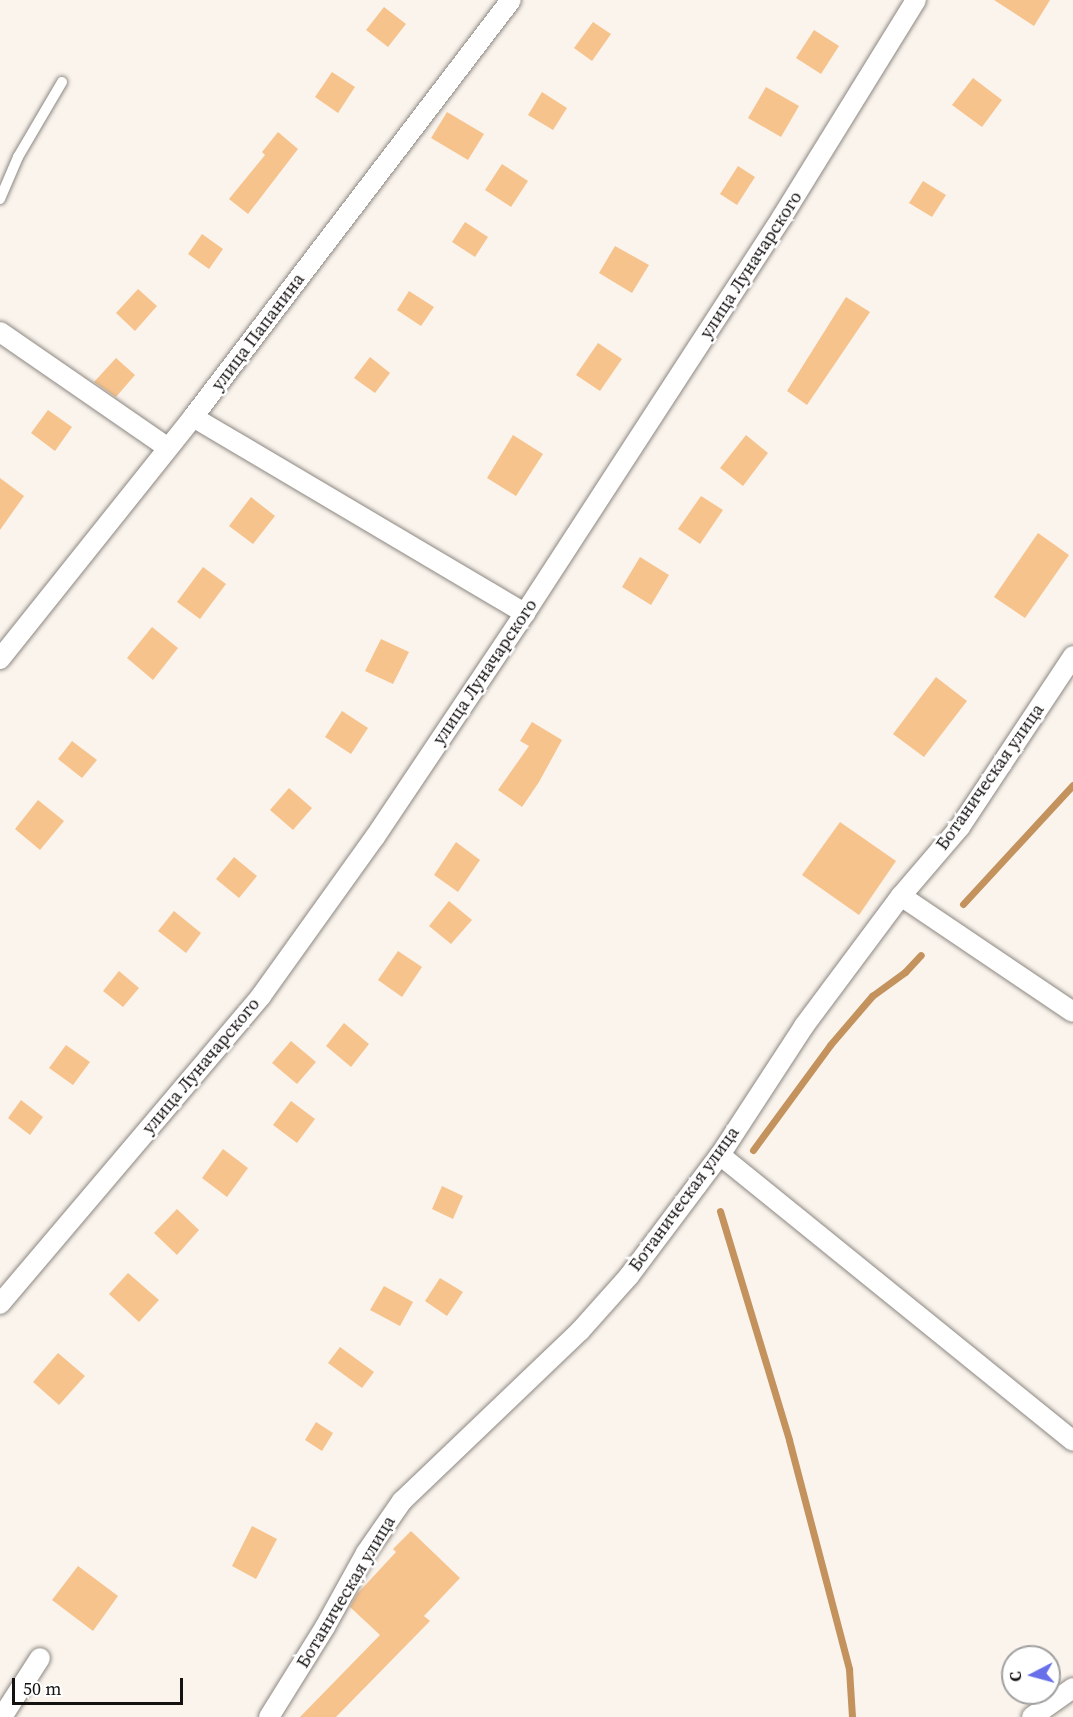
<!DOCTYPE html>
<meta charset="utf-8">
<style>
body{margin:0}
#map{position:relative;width:1073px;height:1717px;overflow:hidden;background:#faf4ed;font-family:"Source Serif 4",serif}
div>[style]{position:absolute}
.stream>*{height:7px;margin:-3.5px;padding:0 3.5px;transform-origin:3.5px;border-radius:3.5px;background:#c3925d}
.building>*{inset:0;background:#f7c38d}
.roads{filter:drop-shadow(0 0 2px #8d8781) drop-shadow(0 0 2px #8d8781)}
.service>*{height:10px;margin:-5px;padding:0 5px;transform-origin:5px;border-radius:5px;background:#fff}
.minor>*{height:20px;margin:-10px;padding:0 10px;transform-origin:10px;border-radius:10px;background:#fff}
span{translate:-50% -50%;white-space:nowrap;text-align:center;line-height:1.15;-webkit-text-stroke:5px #fff;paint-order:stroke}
.street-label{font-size:18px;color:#141210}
.north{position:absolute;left:1001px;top:1645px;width:60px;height:60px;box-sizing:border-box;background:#fff;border:2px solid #a1a09f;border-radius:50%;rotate:264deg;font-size:16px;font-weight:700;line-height:24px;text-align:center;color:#141210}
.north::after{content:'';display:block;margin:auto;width:21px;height:27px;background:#6870e9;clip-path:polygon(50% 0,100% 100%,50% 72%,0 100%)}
.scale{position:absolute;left:12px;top:1678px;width:171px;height:27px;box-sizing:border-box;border:3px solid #141210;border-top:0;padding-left:8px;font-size:18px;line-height:21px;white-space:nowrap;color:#141210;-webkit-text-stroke:4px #fff;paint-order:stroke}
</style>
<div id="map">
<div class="stream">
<i style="left:963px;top:904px;width:162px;rotate:-47.3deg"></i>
<i style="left:753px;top:1150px;width:130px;rotate:-53.7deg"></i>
<i style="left:830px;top:1045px;width:65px;rotate:-49.4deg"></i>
<i style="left:872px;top:996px;width:41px;rotate:-36deg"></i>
<i style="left:905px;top:972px;width:23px;rotate:-47deg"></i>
<i style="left:720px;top:1211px;width:239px;rotate:73.2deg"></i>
<i style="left:789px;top:1440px;width:237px;rotate:75.3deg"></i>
<i style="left:849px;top:1669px;width:48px;rotate:86.4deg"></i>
</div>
<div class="building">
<i style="clip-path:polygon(994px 0,1050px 0,1034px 26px)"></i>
<i style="clip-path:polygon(384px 7px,406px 24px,388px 47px,366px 30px)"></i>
<i style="clip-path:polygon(593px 22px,611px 34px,592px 61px,574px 48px)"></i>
<i style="clip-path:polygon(814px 30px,839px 46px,821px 74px,796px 58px)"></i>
<i style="clip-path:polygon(332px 72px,355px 87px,338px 113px,315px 97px)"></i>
<i style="clip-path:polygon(973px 78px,1002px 100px,982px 127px,952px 105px)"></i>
<i style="clip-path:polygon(766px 87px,799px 106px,781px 137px,748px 118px)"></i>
<i style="clip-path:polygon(542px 92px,567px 108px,553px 130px,528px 115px)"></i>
<i style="clip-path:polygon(447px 112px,484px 134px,468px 160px,431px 138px)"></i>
<i style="clip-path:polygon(278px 132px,298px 149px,248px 214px,229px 199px,265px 155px,262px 152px)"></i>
<i style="clip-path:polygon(502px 164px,528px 181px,511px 207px,485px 190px)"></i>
<i style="clip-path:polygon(738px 166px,755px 177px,737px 205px,720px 194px)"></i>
<i style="clip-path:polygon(923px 181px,946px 195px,932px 217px,909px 203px)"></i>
<i style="clip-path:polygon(465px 222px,488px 237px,475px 257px,452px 242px)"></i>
<i style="clip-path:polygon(202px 234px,223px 249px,209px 269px,188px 254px)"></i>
<i style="clip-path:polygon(615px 246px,649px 265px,632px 293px,599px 273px)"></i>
<i style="clip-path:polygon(138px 289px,157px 306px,135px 331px,116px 313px)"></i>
<i style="clip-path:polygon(409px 291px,434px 307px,421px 326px,397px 310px)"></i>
<i style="clip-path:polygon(846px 297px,870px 312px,807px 405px,787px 391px)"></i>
<i style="clip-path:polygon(598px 343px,622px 359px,600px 391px,576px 375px)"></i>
<i style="clip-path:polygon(370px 357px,390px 373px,375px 393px,354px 378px)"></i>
<i style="clip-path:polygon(116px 358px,135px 375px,116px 397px,94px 382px)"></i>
<i style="clip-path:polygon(48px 410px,72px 427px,55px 451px,31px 433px)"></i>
<i style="clip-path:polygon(513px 435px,543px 454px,516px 496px,487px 478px)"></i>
<i style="clip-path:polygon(746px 435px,768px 453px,743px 486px,720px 468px)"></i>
<i style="clip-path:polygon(0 478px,24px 496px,0 530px)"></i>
<i style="clip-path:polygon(701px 496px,723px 510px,700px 544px,678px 529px)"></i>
<i style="clip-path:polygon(251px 497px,275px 516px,253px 544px,229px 526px)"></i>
<i style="clip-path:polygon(1038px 533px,1069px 555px,1025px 618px,994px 597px)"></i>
<i style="clip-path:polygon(640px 557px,669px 575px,651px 605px,622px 587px)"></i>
<i style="clip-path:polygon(203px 567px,226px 584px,200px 619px,177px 602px)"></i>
<i style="clip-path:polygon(152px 627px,178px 648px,153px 680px,127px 658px)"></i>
<i style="clip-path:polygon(381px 639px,409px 652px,393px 684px,365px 671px)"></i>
<i style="clip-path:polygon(936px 677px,967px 701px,924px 757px,893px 734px)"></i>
<i style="clip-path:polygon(342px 711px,368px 728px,351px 754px,325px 737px)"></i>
<i style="clip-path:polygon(532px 722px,562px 740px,539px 782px,522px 807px,498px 790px,529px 746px,520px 741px)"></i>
<i style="clip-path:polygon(72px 741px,97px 760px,82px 778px,58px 759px)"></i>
<i style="clip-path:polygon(289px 788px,312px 808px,293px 830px,270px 810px)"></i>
<i style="clip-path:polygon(38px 800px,64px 821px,40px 850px,15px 829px)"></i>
<i style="clip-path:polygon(840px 822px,896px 861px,859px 915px,802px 875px)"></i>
<i style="clip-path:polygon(456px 842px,480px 860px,458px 892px,434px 875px)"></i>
<i style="clip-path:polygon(234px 857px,257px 876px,239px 898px,216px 879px)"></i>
<i style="clip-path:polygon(449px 901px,472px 920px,451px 944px,429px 926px)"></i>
<i style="clip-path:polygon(174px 911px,201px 933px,186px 953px,158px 931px)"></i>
<i style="clip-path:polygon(398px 951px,422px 967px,402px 997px,378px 980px)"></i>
<i style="clip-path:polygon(119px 971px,139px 988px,123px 1007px,103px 991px)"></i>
<i style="clip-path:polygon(344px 1023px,369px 1044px,351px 1067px,326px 1046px)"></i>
<i style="clip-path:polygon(291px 1041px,316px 1062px,297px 1084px,272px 1063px)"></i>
<i style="clip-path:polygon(66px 1045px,90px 1062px,73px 1085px,49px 1068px)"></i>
<i style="clip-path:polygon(21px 1100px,43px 1117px,30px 1135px,8px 1118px)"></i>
<i style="clip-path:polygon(291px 1101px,315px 1119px,297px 1143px,273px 1125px)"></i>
<i style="clip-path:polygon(223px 1149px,248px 1168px,227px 1197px,202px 1178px)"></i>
<i style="clip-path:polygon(442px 1186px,463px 1196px,453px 1219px,432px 1209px)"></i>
<i style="clip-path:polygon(177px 1209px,199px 1230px,177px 1255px,154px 1233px)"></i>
<i style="clip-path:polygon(128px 1273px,159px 1300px,139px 1322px,109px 1294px)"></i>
<i style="clip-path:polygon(440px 1278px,463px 1292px,447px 1316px,425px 1301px)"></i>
<i style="clip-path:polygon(384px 1286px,413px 1302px,400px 1326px,370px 1310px)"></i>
<i style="clip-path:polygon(340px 1347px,374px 1372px,362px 1388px,328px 1363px)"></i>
<i style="clip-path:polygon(58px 1353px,85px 1376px,59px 1405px,33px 1382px)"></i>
<i style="clip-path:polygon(316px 1422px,333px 1433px,322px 1451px,305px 1440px)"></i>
<i style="clip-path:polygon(252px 1526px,277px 1539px,256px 1579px,232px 1566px)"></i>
<i style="clip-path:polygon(411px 1531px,460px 1578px,424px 1616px,430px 1621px,336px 1717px,300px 1717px,380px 1635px,350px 1607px,357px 1594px,396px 1552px,393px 1549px)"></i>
<i style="clip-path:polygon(78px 1566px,118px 1596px,93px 1631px,52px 1600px)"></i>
</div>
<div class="roads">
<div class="service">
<i style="left:0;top:199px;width:46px;rotate:-66.8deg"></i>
<i style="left:18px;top:157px;width:87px;rotate:-59.6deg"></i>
</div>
<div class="minor">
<i style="left:0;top:332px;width:204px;rotate:34.6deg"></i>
<i style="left:193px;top:417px;width:386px;rotate:30.6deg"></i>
<i style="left:0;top:659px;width:310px;rotate:-51.4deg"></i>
<i style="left:193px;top:417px;width:524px;rotate:-52.67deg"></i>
<i style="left:901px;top:896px;width:207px;rotate:34deg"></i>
<i style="left:720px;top:1155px;width:454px;rotate:39deg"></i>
<i style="left:0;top:1304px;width:404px;rotate:-49.7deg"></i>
<i style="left:261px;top:996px;width:196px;rotate:-54.4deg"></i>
<i style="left:375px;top:837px;width:270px;rotate:-56.2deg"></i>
<i style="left:525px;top:613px;width:472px;rotate:-57deg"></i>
<i style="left:782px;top:217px;width:255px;rotate:-58.3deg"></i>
<i style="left:2px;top:1717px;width:70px;rotate:-57.2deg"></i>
<i style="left:269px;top:1717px;width:106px;rotate:-58.1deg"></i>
<i style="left:325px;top:1627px;width:85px;rotate:-61deg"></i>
<i style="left:366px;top:1553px;width:63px;rotate:-55.3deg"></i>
<i style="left:402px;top:1501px;width:246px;rotate:-43.7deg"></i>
<i style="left:580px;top:1331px;width:74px;rotate:-48.3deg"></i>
<i style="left:629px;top:1276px;width:151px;rotate:-53.1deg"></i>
<i style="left:720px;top:1155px;width:154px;rotate:-56.9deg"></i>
<i style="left:804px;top:1026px;width:162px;rotate:-53.3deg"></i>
<i style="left:901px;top:896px;width:91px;rotate:-49.5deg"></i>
<i style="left:960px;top:827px;width:205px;rotate:-56.5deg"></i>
<i style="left:1032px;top:1717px;width:50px;rotate:-35.3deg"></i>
</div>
</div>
<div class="street-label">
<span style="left:751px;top:265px;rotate:-57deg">улица Луначарского</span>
<span style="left:258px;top:332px;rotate:-53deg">улица Папанина</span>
<span style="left:485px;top:672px;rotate:-56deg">улица Луначарского</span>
<span style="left:990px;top:777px;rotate:-55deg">Ботаническая улица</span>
<span style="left:201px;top:1066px;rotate:-50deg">улица Луначарского</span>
<span style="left:684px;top:1199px;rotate:-54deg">Ботаническая улица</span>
<span style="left:346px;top:1592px;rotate:-59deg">Ботаническая улица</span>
</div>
<div class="north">С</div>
<div class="scale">50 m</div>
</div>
